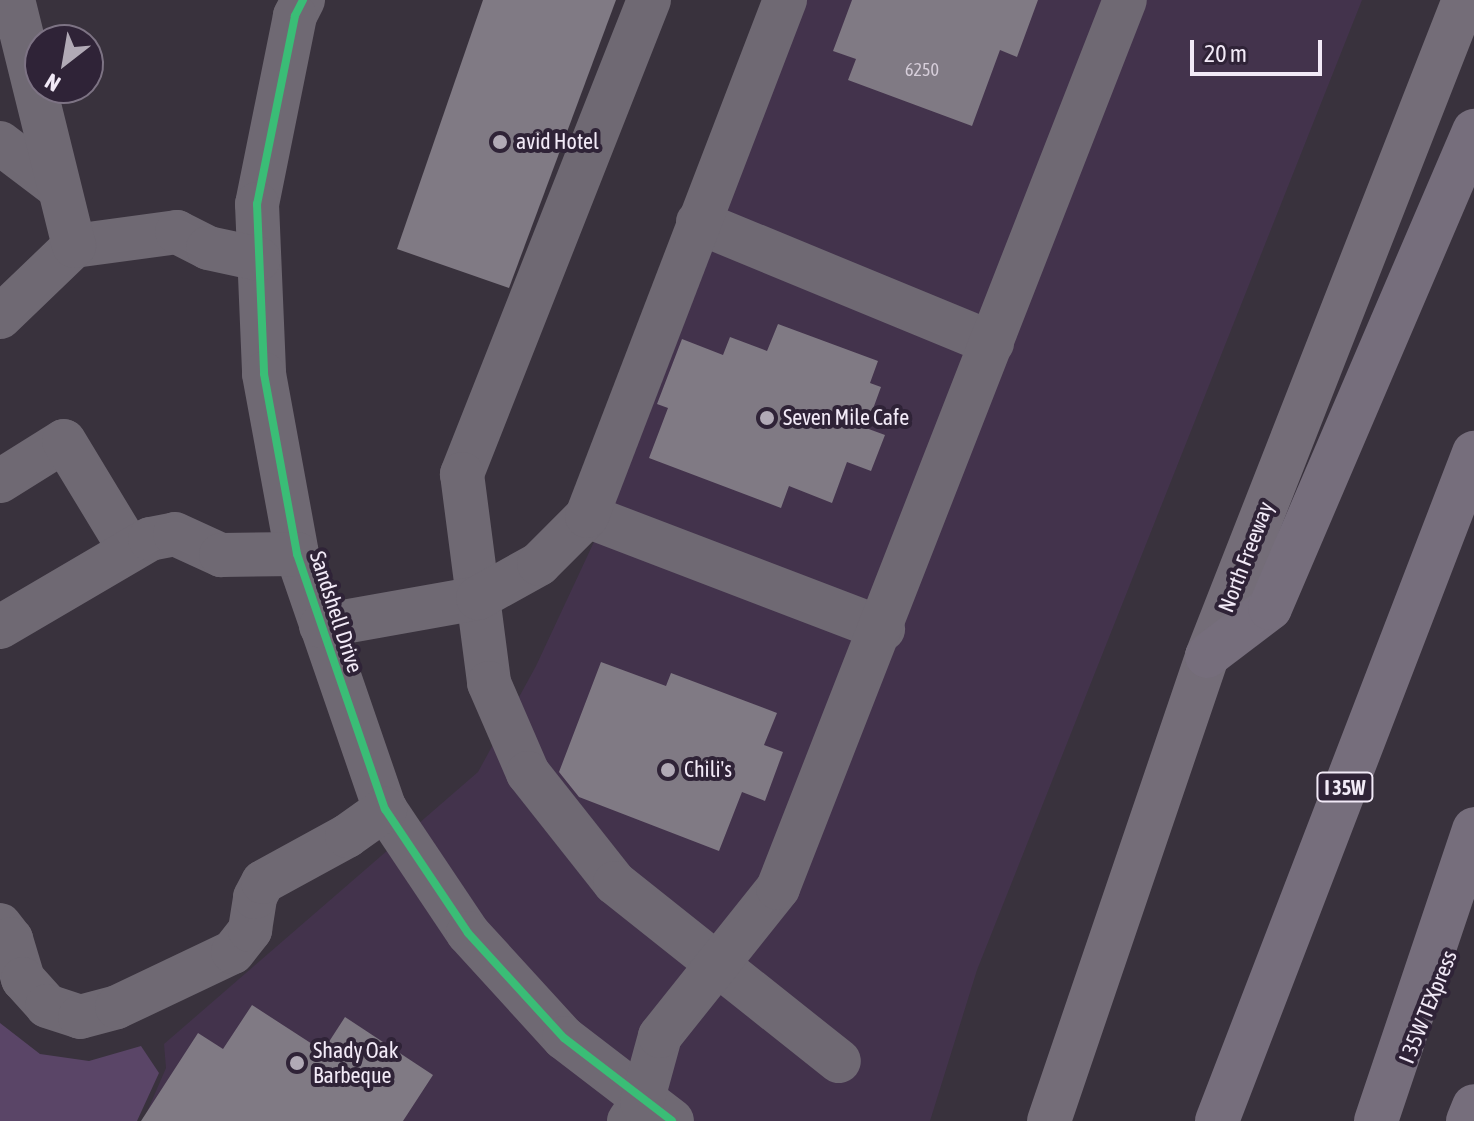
<!DOCTYPE html>
<style>
body{margin:0}
#map{position:relative;width:1474px;height:1121px;overflow:hidden;background:#39323d;font-family:"Asap Condensed",sans-serif}
div>[style]{position:absolute}
.built>*{inset:0;background:#43334c}
.green>*{inset:0;background:#5a4567}
.building>*{inset:0;background:#807a84}
.minor>*{height:44px;margin:-22px;padding:0 22px;transform-origin:22px;border-radius:22px;background:#6f6973}
.major>*{height:44px;margin:-22px;padding:0 22px;transform-origin:22px;border-radius:22px;background:#746d78}
.highway>*{height:44px;margin:-22px;padding:0 22px;transform-origin:22px;border-radius:22px;background:#766e7c}
.cycleway>*{height:8px;margin:-4px;padding:0 4px;transform-origin:4px;border-radius:4px;background:#3abd76}
.dots>*{width:22px;height:22px;translate:-50% -50%;box-sizing:border-box;border:4px solid #2f2337;border-radius:50%}
span{translate:-50% -50%;white-space:nowrap;text-align:center;line-height:1.15;-webkit-text-stroke:8px #2f2337;paint-order:stroke}
.number-label{font-size:18px;color:#d6ceda}
.number-label span{-webkit-text-stroke-width:0}
.shield-label span{padding:2px 6px;background:#2f2337;border:2px solid;border-radius:6px;-webkit-text-stroke-width:0}
.shield-label{font-size:20px;color:#f2eaf7;font-weight:700}
.poi-label{font-size:22px;color:#f2eaf7}
.left{translate:0 -50%;text-align:left}
.street-label{font-size:22px;color:#f2eaf7}
.north{position:absolute;left:24px;top:24px;width:80px;height:80px;box-sizing:border-box;background:#2f2337;border:2px solid #7d7384;border-radius:50%;rotate:211deg;font-size:22px;font-weight:700;line-height:32px;text-align:center;color:#f2eaf7}
.north::after{content:'';display:block;margin:auto;width:28px;height:36px;background:#b1aab6;clip-path:polygon(50% 0,100% 100%,50% 72%,0 100%)}
.scale{position:absolute;left:1190px;top:40px;width:132px;height:36px;box-sizing:border-box;border:4px solid #f2eaf7;border-top:0;padding-left:10px;font-size:24px;line-height:28px;white-space:nowrap;color:#f2eaf7;-webkit-text-stroke:6px #2f2337;paint-order:stroke}
</style>
<div id="map">
<div class="built">
<i style="clip-path:polygon(805px 0,1362px 0,977px 970px,930px 1121px,143px 1121px,166px 1068px,164px 1044px,478px 772px,536px 666px,614px 499px)"></i>
</div>
<div class="green">
<i style="clip-path:polygon(0 1023px,40px 1054px,89px 1061px,141px 1046px,159px 1073px,137px 1121px,0 1121px)"></i>
</div>
<div class="building">
<i style="clip-path:polygon(483px 0,616px 0,509px 288px,397px 249px)"></i>
<i style="clip-path:polygon(852px 0,1038px 0,1017px 57px,1000px 50px,972px 126px,848px 80px,856px 59px,833px 51px)"></i>
<i style="clip-path:polygon(778px 324px,878px 361px,870px 383px,881px 387px,866px 428px,885px 435px,871px 471px,847px 462px,832px 503px,789px 486px,781px 508px,649px 458px,668px 408px,657px 404px,682px 339px,723px 355px,730px 337px,767px 351px)"></i>
<i style="clip-path:polygon(601px 662px,666px 686px,671px 673px,777px 713px,764px 745px,783px 752px,765px 801px,742px 792px,719px 851px,579px 797px,559px 772px)"></i>
<i style="clip-path:polygon(252px 1005px,323px 1051px,345px 1017px,433px 1075px,403px 1121px,141px 1121px,198px 1033px,223px 1049px)"></i>
</div>
<div class="minor">
<i style="left:303px;top:0;width:18px;rotate:117deg"></i>
<i style="left:295px;top:16px;width:192px;rotate:101.4deg"></i>
<i style="left:257px;top:204px;width:170px;rotate:87.6deg"></i>
<i style="left:264px;top:374px;width:183px;rotate:79.6deg"></i>
<i style="left:297px;top:554px;width:270px;rotate:71deg"></i>
<i style="left:385px;top:809px;width:149px;rotate:56.2deg"></i>
<i style="left:468px;top:933px;width:142px;rotate:47.6deg"></i>
<i style="left:564px;top:1038px;width:136px;rotate:37.5deg"></i>
<i style="left:649px;top:0;width:510px;rotate:111.53deg"></i>
<i style="left:462px;top:474px;width:211px;rotate:82.6deg"></i>
<i style="left:489px;top:683px;width:98px;rotate:66.6deg"></i>
<i style="left:528px;top:773px;width:140px;rotate:51.7deg"></i>
<i style="left:615px;top:883px;width:286px;rotate:38.5deg"></i>
<i style="left:0;top:143px;width:74px;rotate:37.3deg"></i>
<i style="left:698px;top:222px;width:318px;rotate:22.4deg"></i>
<i style="left:74px;top:246px;width:104px;rotate:-7.7deg"></i>
<i style="left:177px;top:232px;width:35px;rotate:27deg"></i>
<i style="left:208px;top:248px;width:52px;rotate:12.2deg"></i>
<i style="left:0;top:317px;width:103px;rotate:-43.8deg"></i>
<i style="left:74px;top:246px;width:253px;rotate:-103.9deg"></i>
<i style="left:0;top:481px;width:75px;rotate:-32deg"></i>
<i style="left:64px;top:441px;width:127px;rotate:58.8deg"></i>
<i style="left:587px;top:516px;width:317px;rotate:20.9deg"></i>
<i style="left:321px;top:626px;width:159px;rotate:-10.1deg"></i>
<i style="left:478px;top:598px;width:70px;rotate:-29.1deg"></i>
<i style="left:539px;top:564px;width:68px;rotate:-45deg"></i>
<i style="left:587px;top:516px;width:553px;rotate:-69.01deg"></i>
<i style="left:0;top:627px;width:174px;rotate:-30.4deg"></i>
<i style="left:150px;top:539px;width:25px;rotate:-11deg"></i>
<i style="left:175px;top:534px;width:51px;rotate:24.5deg"></i>
<i style="left:221px;top:555px;width:76px;rotate:-0.8deg"></i>
<i style="left:0;top:925px;width:18px;rotate:52deg"></i>
<i style="left:11px;top:939px;width:42px;rotate:73.3deg"></i>
<i style="left:23px;top:979px;width:36px;rotate:48deg"></i>
<i style="left:47px;top:1006px;width:35px;rotate:18deg"></i>
<i style="left:80px;top:1017px;width:38px;rotate:-15deg"></i>
<i style="left:117px;top:1007px;width:128px;rotate:-25.4deg"></i>
<i style="left:233px;top:952px;width:28px;rotate:-52deg"></i>
<i style="left:250px;top:930px;width:33px;rotate:-81deg"></i>
<i style="left:255px;top:897px;width:17px;rotate:-62deg"></i>
<i style="left:263px;top:882px;width:96px;rotate:-28.7deg"></i>
<i style="left:347px;top:836px;width:47px;rotate:-35.4deg"></i>
<i style="left:629px;top:1121px;width:23px;rotate:-56deg"></i>
<i style="left:642px;top:1102px;width:68px;rotate:-74.7deg"></i>
<i style="left:660px;top:1036px;width:189px;rotate:-51.4deg"></i>
<i style="left:778px;top:888px;width:953px;rotate:-68.66deg"></i>
</div>
<div class="major">
<i style="left:1049px;top:1121px;width:491px;rotate:-71.2deg"></i>
<i style="left:1207px;top:656px;width:705px;rotate:-68.61deg"></i>
</div>
<div class="highway">
<i style="left:1207px;top:656px;width:79px;rotate:-37.3deg"></i>
<i style="left:1270px;top:608px;width:519px;rotate:-66.84deg"></i>
<i style="left:1217px;top:1121px;width:716px;rotate:-68.96deg"></i>
<i style="left:1376px;top:1121px;width:308px;rotate:-71.4deg"></i>
<i style="left:1468px;top:1121px;width:16px;rotate:-68deg"></i>
</div>
<div class="cycleway">
<i style="left:303px;top:0;width:18px;rotate:117deg"></i>
<i style="left:295px;top:16px;width:192px;rotate:101.4deg"></i>
<i style="left:257px;top:204px;width:170px;rotate:87.6deg"></i>
<i style="left:264px;top:374px;width:183px;rotate:79.6deg"></i>
<i style="left:297px;top:554px;width:270px;rotate:71deg"></i>
<i style="left:385px;top:809px;width:149px;rotate:56.2deg"></i>
<i style="left:468px;top:933px;width:142px;rotate:47.6deg"></i>
<i style="left:564px;top:1038px;width:136px;rotate:37.5deg"></i>
</div>
<div class="dots">
<i style="left:500px;top:142px;background:#b1aab6"></i>
<i style="left:767px;top:418px;background:#b1aab6"></i>
<i style="left:668px;top:770px;background:#b1aab6"></i>
<i style="left:297px;top:1063px;background:#b1aab6"></i>
</div>
<div class="number-label">
<span style="left:922px;top:70px">6250</span>
</div>
<div class="shield-label">
<span style="left:1345px;top:787px">I 35W</span>
</div>
<div class="poi-label">
<span class="left" style="left:516px;top:142px">avid Hotel</span>
<span class="left" style="left:783px;top:418px">Seven Mile Cafe</span>
<span class="left" style="left:684px;top:770px">Chili's</span>
<span class="left" style="left:313px;top:1063px">Shady Oak<br>Barbeque</span>
</div>
<div class="street-label">
<span style="left:1246px;top:557px;rotate:-69deg">North Freeway</span>
<span style="left:336px;top:612px;rotate:72deg">Sandshell Drive</span>
<span style="left:1428px;top:1007px;rotate:-68deg">I 35W TEXpress</span>
</div>
<div class="north">N</div>
<div class="scale">20 m</div>
</div>
